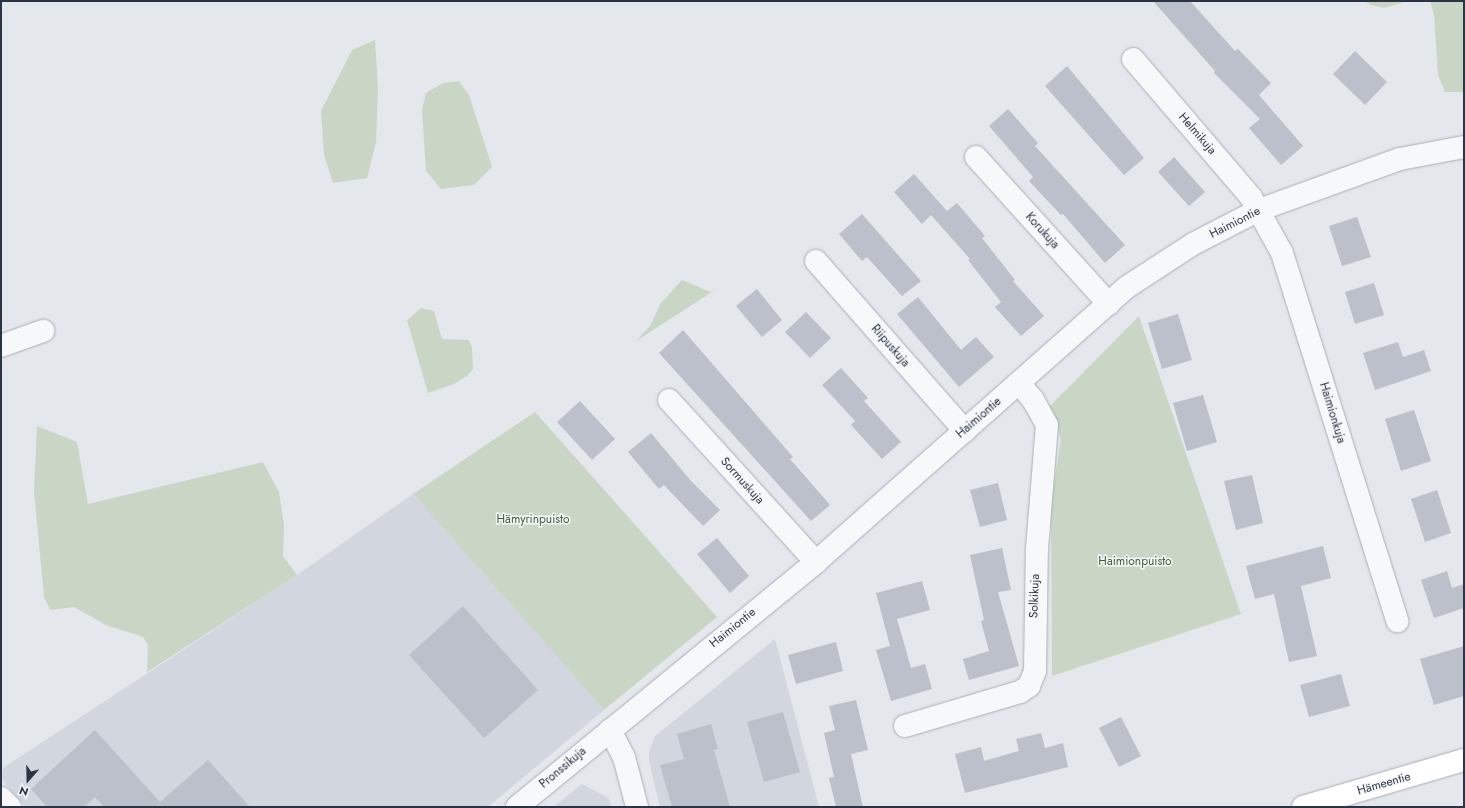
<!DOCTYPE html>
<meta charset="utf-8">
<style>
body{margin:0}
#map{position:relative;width:1465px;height:808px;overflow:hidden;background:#e4e7ec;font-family:Jost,sans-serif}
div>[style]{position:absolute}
.built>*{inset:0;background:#d2d6de}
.green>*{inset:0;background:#c9d6c5}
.building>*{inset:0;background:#bbc0ca}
.roads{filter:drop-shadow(0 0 1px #a9aeb7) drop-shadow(0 0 1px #a9aeb7)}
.minor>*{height:22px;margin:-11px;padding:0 11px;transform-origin:11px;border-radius:11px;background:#f7f8fa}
.highway>*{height:22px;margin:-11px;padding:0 11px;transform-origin:11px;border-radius:11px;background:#fff}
span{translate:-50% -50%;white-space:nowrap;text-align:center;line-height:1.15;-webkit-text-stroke:3px #f4f6f9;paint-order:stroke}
.street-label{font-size:12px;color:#2b3445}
.park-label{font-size:12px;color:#3f6138}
.frame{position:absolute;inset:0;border:2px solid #2b3445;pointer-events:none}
.north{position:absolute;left:8px;top:760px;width:40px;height:40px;-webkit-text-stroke:3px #f4f6f9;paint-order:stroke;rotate:200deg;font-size:11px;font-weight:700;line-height:16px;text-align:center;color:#2b3445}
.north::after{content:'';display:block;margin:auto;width:14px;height:18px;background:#2b3445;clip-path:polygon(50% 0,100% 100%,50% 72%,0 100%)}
</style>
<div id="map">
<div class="built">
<i style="clip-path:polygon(413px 494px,604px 710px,488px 807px,26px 807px,1px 779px,3px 768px,297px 575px)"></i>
<i style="clip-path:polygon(775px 639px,819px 807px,660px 807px,649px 761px,649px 752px,655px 736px)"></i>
<i style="clip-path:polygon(582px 784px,609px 798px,611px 807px,553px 807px)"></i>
</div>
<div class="green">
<i style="clip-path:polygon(1365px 1px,1408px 1px,1384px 8px,1371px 5px)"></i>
<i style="clip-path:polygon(1430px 1px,1464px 1px,1464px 92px,1445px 92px,1438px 75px,1434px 15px)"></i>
<i style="clip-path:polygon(375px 40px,378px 88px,376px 142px,367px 178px,333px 183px,324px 155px,321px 111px,352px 50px)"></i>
<i style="clip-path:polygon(459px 81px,469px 95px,492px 167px,474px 185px,441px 189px,426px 171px,422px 110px,426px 93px,443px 83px)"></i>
<i style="clip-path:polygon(682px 280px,711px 292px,718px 288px,636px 341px,650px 326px,661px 303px)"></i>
<i style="clip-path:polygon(421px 308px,434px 311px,442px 339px,469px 340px,472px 348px,473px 369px,467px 376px,454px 384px,428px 393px,407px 320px)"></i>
<i style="clip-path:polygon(1139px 316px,1241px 614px,1052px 676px,1051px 502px,1061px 440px,1050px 406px)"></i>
<i style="clip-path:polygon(535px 412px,717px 617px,604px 710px,413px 494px)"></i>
<i style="clip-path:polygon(37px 426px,77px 442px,88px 504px,263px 462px,279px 492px,284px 525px,283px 556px,297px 575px,147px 672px,148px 645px,143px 637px,106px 625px,74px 607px,50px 610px,44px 597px,34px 491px)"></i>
</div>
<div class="building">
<i style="clip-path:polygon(1153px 1px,1190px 1px,1235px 51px,1238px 49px,1271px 83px,1259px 95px,1303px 146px,1281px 165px,1249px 128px,1260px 119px,1214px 73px,1215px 71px)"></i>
<i style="clip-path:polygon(1355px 51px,1387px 82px,1365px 105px,1333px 74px)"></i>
<i style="clip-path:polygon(1067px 66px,1144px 158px,1124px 175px,1045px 86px)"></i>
<i style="clip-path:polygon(1008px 109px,1038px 143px,1035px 146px,1125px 245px,1105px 263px,1063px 214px,1061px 215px,1029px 181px,1033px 177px,989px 126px)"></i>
<i style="clip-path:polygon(1174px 157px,1205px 192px,1189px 206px,1158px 172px)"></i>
<i style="clip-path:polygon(914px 174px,947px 211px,957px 203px,985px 236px,982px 238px,1015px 280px,1013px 281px,1044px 316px,1021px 336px,995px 307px,1001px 302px,968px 260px,970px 259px,931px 215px,922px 224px,894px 192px)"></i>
<i style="clip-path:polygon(862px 214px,921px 281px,902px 296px,867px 257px,862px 261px,839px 234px)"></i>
<i style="clip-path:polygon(1357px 217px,1371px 257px,1342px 266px,1329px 226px)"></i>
<i style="clip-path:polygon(1374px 283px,1384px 315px,1355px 324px,1345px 292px)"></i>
<i style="clip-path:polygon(757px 289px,782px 320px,762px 337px,736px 306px)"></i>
<i style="clip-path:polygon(918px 297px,961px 350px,976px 337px,994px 357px,959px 387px,897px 314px)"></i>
<i style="clip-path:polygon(806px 312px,831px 338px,810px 358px,785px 332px)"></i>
<i style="clip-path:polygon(1178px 314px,1192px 360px,1162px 369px,1148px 323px)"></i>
<i style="clip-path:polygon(683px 330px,793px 457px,790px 459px,830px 505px,811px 521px,659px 353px)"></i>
<i style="clip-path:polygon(1398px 342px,1403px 357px,1424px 350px,1431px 371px,1375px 390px,1363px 353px)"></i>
<i style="clip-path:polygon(841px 368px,868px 398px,864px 401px,901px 442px,882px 459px,851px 425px,855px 421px,822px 385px)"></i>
<i style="clip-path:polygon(1203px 395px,1217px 442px,1187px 451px,1173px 403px)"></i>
<i style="clip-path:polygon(580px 401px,615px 439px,592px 460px,557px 422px)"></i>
<i style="clip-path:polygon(1414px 410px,1431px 461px,1401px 471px,1385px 419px)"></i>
<i style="clip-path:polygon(651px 433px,691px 481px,720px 510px,703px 526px,664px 485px,659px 489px,628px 452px)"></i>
<i style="clip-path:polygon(1252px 475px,1263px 523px,1236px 530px,1224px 481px)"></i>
<i style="clip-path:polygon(998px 483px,1007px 520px,980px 527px,970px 490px)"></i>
<i style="clip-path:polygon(1437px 490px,1451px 533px,1425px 542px,1411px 499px)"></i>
<i style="clip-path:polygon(717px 538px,749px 576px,730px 593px,697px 554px)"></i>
<i style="clip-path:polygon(1323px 546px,1331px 578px,1301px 586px,1317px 656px,1289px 662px,1274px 594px,1255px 599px,1246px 566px)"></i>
<i style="clip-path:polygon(1002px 548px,1011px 590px,998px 592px,1019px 666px,969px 680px,963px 659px,989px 651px,981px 621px,984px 620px,970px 555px)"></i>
<i style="clip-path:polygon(1447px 571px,1452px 588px,1464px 584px,1464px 608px,1434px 618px,1421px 580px)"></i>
<i style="clip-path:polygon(922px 581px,930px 610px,897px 619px,911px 668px,925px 664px,932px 689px,891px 701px,876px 650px,890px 646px,876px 593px)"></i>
<i style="clip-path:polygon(463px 606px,538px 690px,484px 738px,409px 655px)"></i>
<i style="clip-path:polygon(836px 642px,843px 671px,796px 684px,788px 655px)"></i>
<i style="clip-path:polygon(1464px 646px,1464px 696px,1434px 705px,1420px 659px)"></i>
<i style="clip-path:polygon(1341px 674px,1350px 706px,1309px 717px,1300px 685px)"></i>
<i style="clip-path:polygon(856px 700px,868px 750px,851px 754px,863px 807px,836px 807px,829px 778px,834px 777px,824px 733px,835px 730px,829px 706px)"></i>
<i style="clip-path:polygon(783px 712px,800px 772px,764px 782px,747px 722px)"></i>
<i style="clip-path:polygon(1121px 717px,1141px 756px,1119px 767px,1099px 728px)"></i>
<i style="clip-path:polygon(711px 724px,718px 749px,714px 750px,730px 807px,672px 807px,660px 765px,684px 759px,677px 734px)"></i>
<i style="clip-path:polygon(95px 730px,160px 802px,208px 760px,250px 807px,104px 807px,95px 797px,84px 807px,47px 807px,31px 789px)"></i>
<i style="clip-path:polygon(1041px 733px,1045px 748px,1063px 743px,1068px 767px,965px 793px,955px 754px,981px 747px,984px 761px,1019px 751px,1016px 739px)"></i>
</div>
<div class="roads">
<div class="minor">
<i style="left:1133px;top:59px;width:182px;rotate:49.5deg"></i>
<i style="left:1251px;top:197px;width:64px;rotate:61deg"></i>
<i style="left:1282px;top:253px;width:386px;rotate:72.6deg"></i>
<i style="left:976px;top:157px;width:198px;rotate:47.9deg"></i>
<i style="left:816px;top:261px;width:226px;rotate:48.8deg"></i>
<i style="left:1px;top:346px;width:45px;rotate:-19.7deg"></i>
<i style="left:669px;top:400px;width:219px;rotate:47.8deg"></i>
<i style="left:905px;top:726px;width:120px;rotate:-16.5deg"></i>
<i style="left:1020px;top:692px;width:11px;rotate:-34deg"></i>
<i style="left:1029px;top:686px;width:16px;rotate:-68deg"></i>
<i style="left:1035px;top:671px;width:122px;rotate:-89.1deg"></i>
<i style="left:1037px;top:549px;width:124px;rotate:-85.4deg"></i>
<i style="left:1047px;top:425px;width:29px;rotate:-119deg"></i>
<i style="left:1033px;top:400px;width:22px;rotate:-129deg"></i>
<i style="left:610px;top:730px;width:30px;rotate:63deg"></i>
<i style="left:624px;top:757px;width:52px;rotate:75.4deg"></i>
<i style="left:1px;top:798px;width:13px;rotate:45deg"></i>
<i style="left:517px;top:807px;width:387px;rotate:-39.3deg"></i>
<i style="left:816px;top:562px;width:415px;rotate:-41.5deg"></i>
<i style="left:1127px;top:287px;width:79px;rotate:-33.1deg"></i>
<i style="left:1193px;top:244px;width:74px;rotate:-27.3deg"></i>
<i style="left:1259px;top:210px;width:150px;rotate:-19.9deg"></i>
<i style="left:1400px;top:159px;width:65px;rotate:-10.6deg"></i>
</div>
<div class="highway">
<i style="left:1303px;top:807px;width:168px;rotate:-16.3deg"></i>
</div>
</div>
<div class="street-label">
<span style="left:1197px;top:134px;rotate:49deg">Helmikuja</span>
<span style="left:1235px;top:223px;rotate:-27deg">Haimiontie</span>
<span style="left:1042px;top:231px;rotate:48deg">Korukuja</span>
<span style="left:890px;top:346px;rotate:49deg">Riipuskuja</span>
<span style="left:1332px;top:413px;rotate:73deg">Haimionkuja</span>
<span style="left:979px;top:418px;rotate:-41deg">Haimiontie</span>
<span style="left:742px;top:481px;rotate:48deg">Sormuskuja</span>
<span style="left:1035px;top:596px;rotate:-88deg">Solkikuja</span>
<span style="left:733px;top:628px;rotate:-39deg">Haimiontie</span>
<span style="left:563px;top:768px;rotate:-40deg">Pronssikuja</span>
<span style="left:1384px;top:784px;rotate:-16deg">Hämeentie</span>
</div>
<div class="park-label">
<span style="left:533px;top:520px">Hämyrinpuisto</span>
<span style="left:1135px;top:562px">Haimionpuisto</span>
</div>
<div class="frame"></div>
<div class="north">N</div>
</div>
